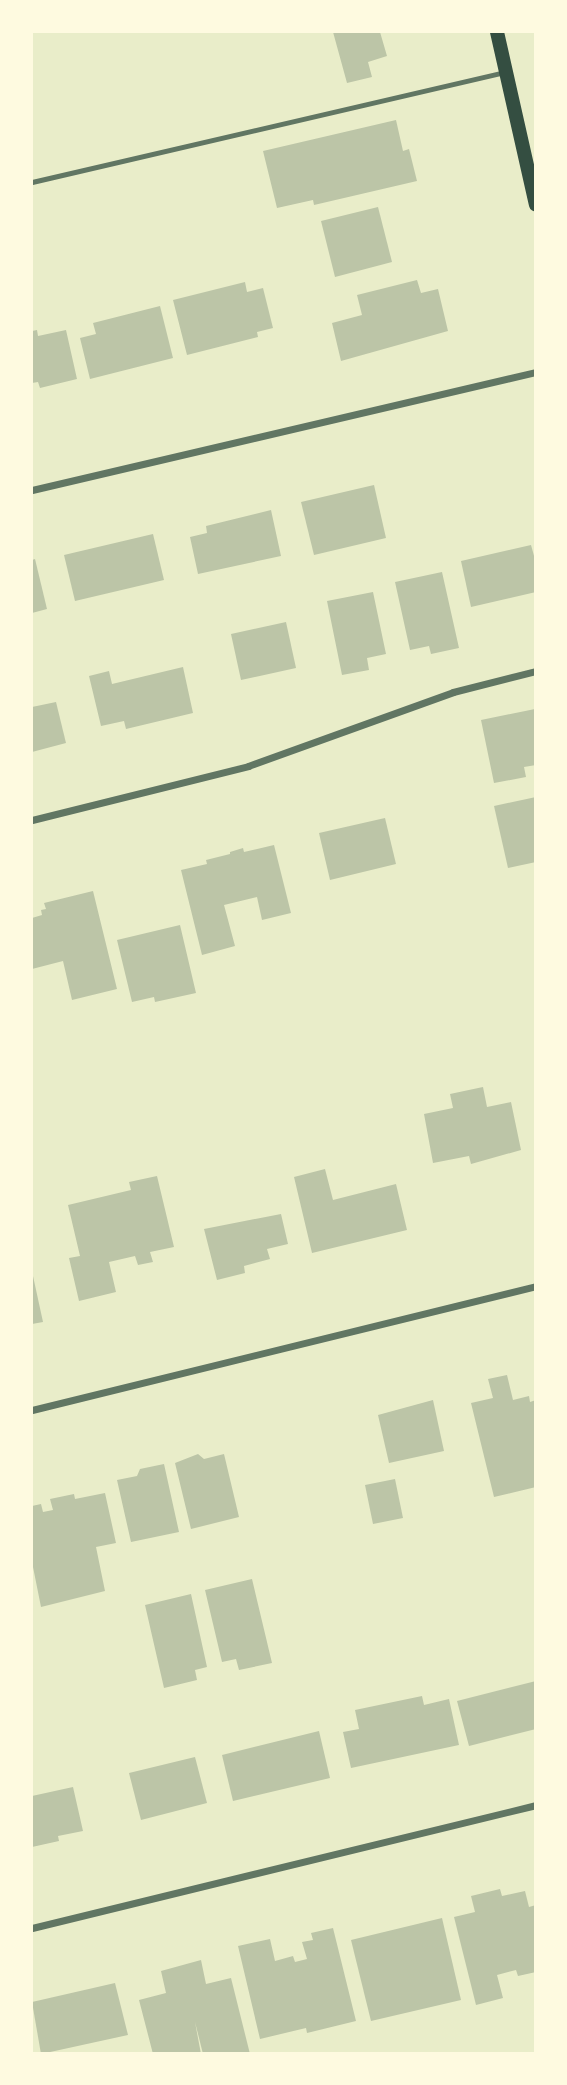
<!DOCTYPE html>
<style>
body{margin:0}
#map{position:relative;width:567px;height:2085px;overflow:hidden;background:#e9edc9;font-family:Overpass,sans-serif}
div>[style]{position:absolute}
.building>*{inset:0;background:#bcc5a7}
.service>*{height:5px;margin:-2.5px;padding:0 2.5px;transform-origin:2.5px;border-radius:2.5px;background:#617663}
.minor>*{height:7px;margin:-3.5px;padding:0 3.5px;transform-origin:3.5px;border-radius:3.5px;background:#617663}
.secondary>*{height:14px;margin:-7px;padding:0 7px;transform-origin:7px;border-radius:7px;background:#344e41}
span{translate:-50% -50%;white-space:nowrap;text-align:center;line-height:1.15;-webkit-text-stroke:5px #fefae0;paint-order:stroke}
.frame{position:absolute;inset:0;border:33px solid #fefae0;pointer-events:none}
</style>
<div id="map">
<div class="building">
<i style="clip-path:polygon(333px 32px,380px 32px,387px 56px,368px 62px,372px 77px,347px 83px)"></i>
<i style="clip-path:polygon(396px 120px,403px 151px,409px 149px,417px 181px,314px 205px,313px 200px,277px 208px,263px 151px)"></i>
<i style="clip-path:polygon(378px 207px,392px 262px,335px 277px,321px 221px)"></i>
<i style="clip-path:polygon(417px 280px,421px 293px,438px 289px,448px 331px,341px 361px,332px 323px,362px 315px,357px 295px)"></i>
<i style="clip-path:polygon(245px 282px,247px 292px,263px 288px,273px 328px,257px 332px,258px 337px,187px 355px,173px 300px)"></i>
<i style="clip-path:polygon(160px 306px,173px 358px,90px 379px,80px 338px,96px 334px,93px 323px)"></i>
<i style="clip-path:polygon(37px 330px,38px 336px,66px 330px,77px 379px,40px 388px,38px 382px,32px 383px,32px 331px)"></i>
<i style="clip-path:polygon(374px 485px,386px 538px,314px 555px,301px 502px)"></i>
<i style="clip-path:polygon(271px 510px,281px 556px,198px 574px,190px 537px,207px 533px,206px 526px)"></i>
<i style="clip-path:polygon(153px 534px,164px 580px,75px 601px,64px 555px)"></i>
<i style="clip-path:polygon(531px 545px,536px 563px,536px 592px,471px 607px,461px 561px)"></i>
<i style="clip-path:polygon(35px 559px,47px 609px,32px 613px,32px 560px)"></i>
<i style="clip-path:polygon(442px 572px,459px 648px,431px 654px,429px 646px,410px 650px,395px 582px)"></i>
<i style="clip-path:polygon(373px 592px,386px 654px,367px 658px,369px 670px,342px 675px,327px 601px)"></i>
<i style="clip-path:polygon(286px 622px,296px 668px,241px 680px,231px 634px)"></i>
<i style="clip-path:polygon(183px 667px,193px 713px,126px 729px,124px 721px,101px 726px,89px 676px,109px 671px,112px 684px)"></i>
<i style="clip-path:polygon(56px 702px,66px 743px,32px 752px,32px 707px)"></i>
<i style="clip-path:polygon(535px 709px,536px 765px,524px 767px,526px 777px,494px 783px,481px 720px)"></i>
<i style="clip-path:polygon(536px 797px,536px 862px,508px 868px,494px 806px)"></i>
<i style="clip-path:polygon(385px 818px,396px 864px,330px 880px,319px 833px)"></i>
<i style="clip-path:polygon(274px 845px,291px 913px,262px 920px,257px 897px,224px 905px,235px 946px,202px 955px,181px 870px,207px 864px,206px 860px,230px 854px,230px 852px,243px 848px,244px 852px)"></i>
<i style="clip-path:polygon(93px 891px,117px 989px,72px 1000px,63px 961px,32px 969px,32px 918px,42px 915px,41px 910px,46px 909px,44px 903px)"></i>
<i style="clip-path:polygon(180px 925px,196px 993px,155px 1002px,154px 997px,132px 1002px,117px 940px)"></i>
<i style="clip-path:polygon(483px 1087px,487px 1107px,511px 1102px,521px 1150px,471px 1164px,469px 1156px,433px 1163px,424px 1114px,453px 1108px,450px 1094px)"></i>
<i style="clip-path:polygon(325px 1169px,333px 1200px,396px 1184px,407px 1230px,312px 1253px,294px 1177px)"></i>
<i style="clip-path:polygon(157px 1176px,174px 1247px,150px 1252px,153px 1262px,138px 1265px,135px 1256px,109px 1262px,116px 1292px,79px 1301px,69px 1258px,80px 1256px,68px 1205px,131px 1190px,129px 1182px)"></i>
<i style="clip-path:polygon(281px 1214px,288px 1244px,267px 1249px,270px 1259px,244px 1266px,245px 1273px,217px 1280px,204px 1229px)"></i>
<i style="clip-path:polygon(33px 1276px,43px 1322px,32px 1324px,32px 1277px)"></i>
<i style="clip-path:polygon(507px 1375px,513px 1400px,529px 1396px,530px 1402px,536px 1400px,536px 1487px,494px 1497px,471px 1403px,493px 1398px,488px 1379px)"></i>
<i style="clip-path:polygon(433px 1400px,444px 1451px,389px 1463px,378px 1415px)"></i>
<i style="clip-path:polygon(198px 1454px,204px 1459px,224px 1454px,239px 1517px,191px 1529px,175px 1463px)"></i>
<i style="clip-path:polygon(164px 1464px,179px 1532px,131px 1542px,117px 1480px,137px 1476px,140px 1469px)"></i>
<i style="clip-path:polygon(395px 1479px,403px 1518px,373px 1524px,365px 1485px)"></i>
<i style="clip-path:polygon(105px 1493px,116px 1543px,96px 1547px,105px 1591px,41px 1607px,32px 1562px,32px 1506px,41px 1504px,43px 1512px,53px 1510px,50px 1499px,74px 1494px,75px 1499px)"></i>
<i style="clip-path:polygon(252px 1579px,272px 1663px,239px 1670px,236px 1659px,222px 1662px,205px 1590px)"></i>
<i style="clip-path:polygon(191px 1594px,207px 1667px,195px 1670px,197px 1680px,164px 1688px,145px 1605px)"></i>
<i style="clip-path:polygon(536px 1681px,536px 1729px,469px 1746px,457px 1701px)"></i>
<i style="clip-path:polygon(422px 1696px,424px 1705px,449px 1699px,459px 1745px,351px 1768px,343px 1732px,359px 1729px,355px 1710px)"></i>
<i style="clip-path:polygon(319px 1731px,330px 1778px,233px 1801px,222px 1755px)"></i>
<i style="clip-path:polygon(195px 1757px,207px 1803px,141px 1820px,129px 1773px)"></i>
<i style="clip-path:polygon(73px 1787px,83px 1831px,58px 1836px,59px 1841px,32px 1847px,32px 1796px)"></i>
<i style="clip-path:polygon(500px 1889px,502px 1896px,525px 1891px,529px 1907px,536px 1905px,536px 1972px,518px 1976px,516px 1970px,497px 1975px,503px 1998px,476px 2005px,454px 1917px,475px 1912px,471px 1896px)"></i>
<i style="clip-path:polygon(442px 1918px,461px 2000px,371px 2021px,351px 1940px)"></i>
<i style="clip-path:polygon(333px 1928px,356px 2021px,307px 2033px,306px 2028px,260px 2039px,238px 1946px,270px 1939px,275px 1961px,293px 1956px,295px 1962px,307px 1959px,302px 1942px,313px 1940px,311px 1933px)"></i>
<i style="clip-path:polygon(201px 1960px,206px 1984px,231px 1978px,250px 2054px,203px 2054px,195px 2022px,201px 2054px,153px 2054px,139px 2000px,166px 1993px,161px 1971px)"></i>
<i style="clip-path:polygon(115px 1983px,128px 2035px,41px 2054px,32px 2002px)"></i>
</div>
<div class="service">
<i style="left:32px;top:182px;width:485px;rotate:-13.1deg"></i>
</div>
<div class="minor">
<i style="left:32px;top:490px;width:518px;rotate:-13.18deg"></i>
<i style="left:32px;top:820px;width:223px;rotate:-14deg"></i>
<i style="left:248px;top:766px;width:218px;rotate:-19.8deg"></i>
<i style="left:453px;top:692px;width:86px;rotate:-14.2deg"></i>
<i style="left:32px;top:1410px;width:519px;rotate:-13.82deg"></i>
<i style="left:32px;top:1928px;width:519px;rotate:-13.71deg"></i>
</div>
<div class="secondary">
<i style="left:497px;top:32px;width:177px;rotate:77.3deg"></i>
</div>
<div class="frame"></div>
</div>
